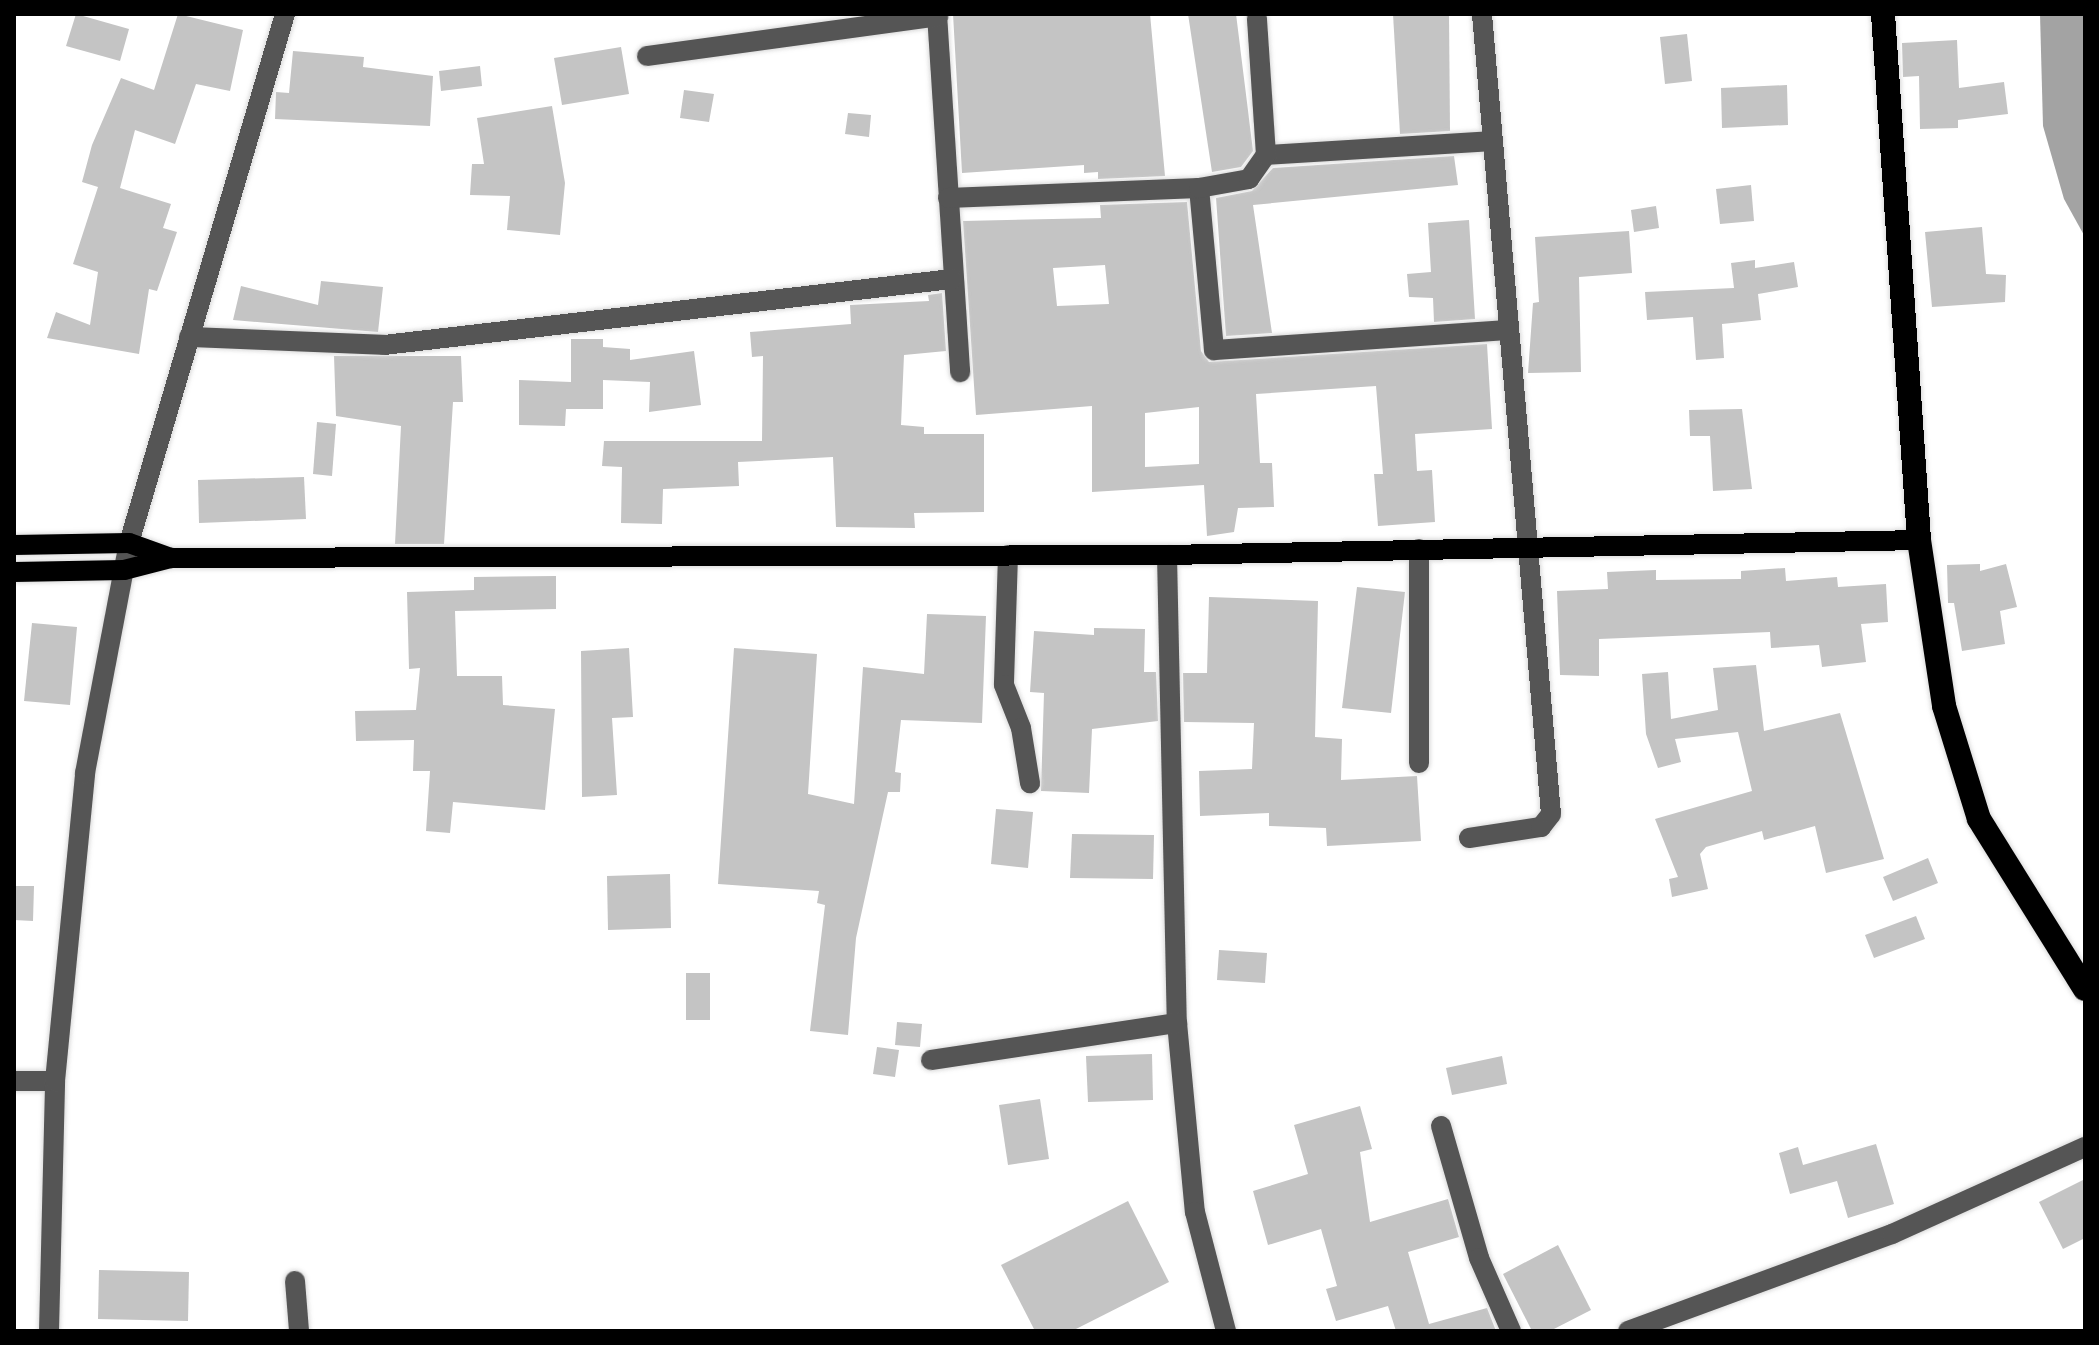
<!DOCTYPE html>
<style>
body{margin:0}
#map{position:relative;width:2099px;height:1345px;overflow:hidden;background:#fff;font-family:Lato,sans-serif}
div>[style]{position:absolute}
.water>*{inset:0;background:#a3a3a3}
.building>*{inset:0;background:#c4c4c4}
.roads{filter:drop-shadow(0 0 2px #dbdbdb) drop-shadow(0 0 2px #dbdbdb)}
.minor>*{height:20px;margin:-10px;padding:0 10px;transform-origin:10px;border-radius:10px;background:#555}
.major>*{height:20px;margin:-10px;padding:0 10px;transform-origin:10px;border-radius:10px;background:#000}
.highway>*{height:24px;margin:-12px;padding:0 12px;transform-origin:12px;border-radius:12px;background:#000}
span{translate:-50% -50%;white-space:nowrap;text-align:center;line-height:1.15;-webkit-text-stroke:8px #fff;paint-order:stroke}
.frame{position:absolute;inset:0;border:16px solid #000;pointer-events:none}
</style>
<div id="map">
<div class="water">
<i style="clip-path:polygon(2040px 14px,2085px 14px,2085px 237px,2064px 199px,2043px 126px)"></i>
</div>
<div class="building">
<i style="clip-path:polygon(76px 14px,129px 29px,120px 61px,66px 46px)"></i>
<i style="clip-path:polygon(178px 14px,243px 30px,230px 91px,196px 84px,175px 144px,135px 130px,120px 188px,171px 204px,163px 228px,177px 232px,157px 291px,149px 289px,139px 354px,47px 338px,56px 312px,90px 325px,98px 272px,73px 264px,98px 187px,82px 182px,92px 145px,121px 78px,154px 90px)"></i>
<i style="clip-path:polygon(953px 14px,1150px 14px,1165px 176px,1098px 179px,1098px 172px,1084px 173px,1084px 165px,962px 173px)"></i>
<i style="clip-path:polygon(1188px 14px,1236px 14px,1253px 151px,1241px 167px,1212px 172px)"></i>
<i style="clip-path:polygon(1393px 14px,1449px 14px,1450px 131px,1400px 134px)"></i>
<i style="clip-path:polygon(1687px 34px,1692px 81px,1665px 84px,1660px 37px)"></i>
<i style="clip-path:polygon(1957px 40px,1959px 88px,2004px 82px,2008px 114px,1958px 120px,1958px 128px,1920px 129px,1919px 76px,1903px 77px,1902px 43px)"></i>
<i style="clip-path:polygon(621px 47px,629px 94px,562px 105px,554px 58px)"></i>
<i style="clip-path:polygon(293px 51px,364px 57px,363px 67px,433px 76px,430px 126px,275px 119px,276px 92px,289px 93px)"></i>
<i style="clip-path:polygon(480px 66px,482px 86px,441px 91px,439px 71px)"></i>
<i style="clip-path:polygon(1787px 85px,1788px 125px,1722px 128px,1721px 88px)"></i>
<i style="clip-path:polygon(684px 90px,714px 94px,709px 122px,680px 118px)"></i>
<i style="clip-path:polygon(552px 106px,565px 183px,560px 235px,507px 230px,510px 196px,470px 195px,472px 164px,484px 164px,477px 118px)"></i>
<i style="clip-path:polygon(848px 113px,871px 115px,869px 137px,845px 134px)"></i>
<i style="clip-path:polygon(1454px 156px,1458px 185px,1253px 205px,1272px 333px,1226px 336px,1216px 198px,1252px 191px,1273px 168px)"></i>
<i style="clip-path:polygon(1751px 185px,1754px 221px,1720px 224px,1716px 189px)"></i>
<i style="clip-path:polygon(evenodd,1187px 202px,1201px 351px,1209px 362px,1487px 344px,1492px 429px,1415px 434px,1417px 471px,1432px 470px,1435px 522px,1378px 526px,1374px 474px,1383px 474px,1376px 386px,1256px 394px,1260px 463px,1272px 463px,1274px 507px,1238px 508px,1234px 532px,1207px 536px,1204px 485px,1092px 492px,1092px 406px,976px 415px,963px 221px,1101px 218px,1100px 205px,1187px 202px,1105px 265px,1109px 304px,1057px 306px,1053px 268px,1105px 265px,1187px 202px,1199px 407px,1199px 464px,1145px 467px,1145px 413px,1199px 407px)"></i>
<i style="clip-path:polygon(1656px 206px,1659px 228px,1634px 232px,1631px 210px)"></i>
<i style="clip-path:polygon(1469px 220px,1475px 319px,1434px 322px,1433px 298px,1409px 297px,1407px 274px,1431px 272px,1428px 223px)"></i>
<i style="clip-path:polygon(1982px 227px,1986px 274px,2006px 275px,2005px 302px,1932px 307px,1925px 232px)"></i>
<i style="clip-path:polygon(1629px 231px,1632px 273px,1579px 277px,1581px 372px,1528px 373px,1533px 303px,1539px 302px,1535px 237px)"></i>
<i style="clip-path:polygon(1755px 260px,1755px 268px,1794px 262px,1798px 287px,1758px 294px,1761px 320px,1722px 324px,1724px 358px,1696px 360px,1693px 317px,1647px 320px,1645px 292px,1734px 288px,1731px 263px)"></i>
<i style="clip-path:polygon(321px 281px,383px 287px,378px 332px,233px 320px,241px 286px,318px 305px)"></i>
<i style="clip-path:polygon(942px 293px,946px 351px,904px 355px,901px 425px,924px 427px,924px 434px,984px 434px,984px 512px,914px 513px,915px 528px,836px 527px,833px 457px,738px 462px,739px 486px,663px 489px,662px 524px,621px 523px,622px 467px,602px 466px,604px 441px,762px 441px,763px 356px,752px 357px,750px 332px,851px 324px,850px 305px,929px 301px,928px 295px)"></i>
<i style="clip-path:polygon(571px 339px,603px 339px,603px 347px,630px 349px,630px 360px,694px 351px,701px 405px,649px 412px,650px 382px,603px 380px,603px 409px,566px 409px,565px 426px,519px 425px,519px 380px,571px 382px)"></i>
<i style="clip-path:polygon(334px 356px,461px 356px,463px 402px,453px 402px,444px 544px,395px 544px,401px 426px,336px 416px)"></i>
<i style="clip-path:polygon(1742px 409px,1752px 489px,1713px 491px,1710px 436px,1690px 436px,1689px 410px)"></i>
<i style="clip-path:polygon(317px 422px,336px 424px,332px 476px,313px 474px)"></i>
<i style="clip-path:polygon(304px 477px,306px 519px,199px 523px,198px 480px)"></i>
<i style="clip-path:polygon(1980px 564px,1980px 571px,2006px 564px,2017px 607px,2000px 611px,2005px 644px,1962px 651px,1954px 603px,1948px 603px,1947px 565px)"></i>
<i style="clip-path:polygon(1785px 568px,1786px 581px,1837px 577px,1838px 587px,1886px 584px,1888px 622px,1861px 624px,1866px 662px,1822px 667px,1819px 645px,1771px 648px,1770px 632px,1599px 639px,1599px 676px,1560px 675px,1557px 591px,1608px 589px,1607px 572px,1656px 570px,1656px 580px,1741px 579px,1741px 571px)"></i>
<i style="clip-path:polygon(556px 576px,556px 609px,455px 611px,457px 676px,502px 676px,503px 705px,555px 709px,545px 810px,453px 802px,450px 833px,426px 831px,430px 771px,413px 771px,414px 740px,356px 741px,355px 711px,416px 710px,420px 668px,409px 669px,407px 592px,474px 590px,474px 577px)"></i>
<i style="clip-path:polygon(1357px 587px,1405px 592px,1391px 713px,1342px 708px)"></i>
<i style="clip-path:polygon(1209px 597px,1318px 601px,1315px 737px,1342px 739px,1341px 780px,1417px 776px,1421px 841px,1327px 846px,1326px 828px,1269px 826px,1269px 813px,1200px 816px,1199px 771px,1252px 769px,1254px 723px,1184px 722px,1183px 673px,1207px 673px)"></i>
<i style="clip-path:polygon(927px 614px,986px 616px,982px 723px,901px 720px,895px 772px,901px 773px,900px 792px,888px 792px,856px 938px,848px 1035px,810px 1031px,825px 905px,817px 903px,819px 891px,718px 884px,734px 648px,817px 654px,808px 794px,854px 804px,863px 667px,924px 674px)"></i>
<i style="clip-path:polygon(32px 623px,77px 627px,70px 705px,24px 701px)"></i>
<i style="clip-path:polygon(1094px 628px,1145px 629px,1144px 672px,1156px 672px,1158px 721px,1092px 729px,1089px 793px,1041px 791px,1044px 693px,1030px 692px,1034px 631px,1094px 635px)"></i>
<i style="clip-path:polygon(629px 648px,633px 717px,612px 718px,617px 795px,582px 797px,581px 651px)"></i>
<i style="clip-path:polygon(1756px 665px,1764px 731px,1840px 713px,1884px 859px,1826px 873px,1815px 826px,1764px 840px,1762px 831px,1706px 847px,1700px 854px,1708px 889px,1672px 897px,1669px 879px,1678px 877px,1655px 819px,1752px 791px,1738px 732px,1675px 739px,1681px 762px,1658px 768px,1646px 734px,1642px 674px,1668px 672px,1671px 719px,1718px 710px,1713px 668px)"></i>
<i style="clip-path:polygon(996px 809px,1033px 812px,1028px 868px,991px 864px)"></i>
<i style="clip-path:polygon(1072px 834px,1154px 835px,1153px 879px,1070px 878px)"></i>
<i style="clip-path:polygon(1928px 858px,1938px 883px,1893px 901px,1883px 877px)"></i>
<i style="clip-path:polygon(670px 874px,671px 928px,608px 930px,607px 876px)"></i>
<i style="clip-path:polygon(14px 886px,34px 886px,33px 921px,14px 920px)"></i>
<i style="clip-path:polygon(1916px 916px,1925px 939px,1874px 958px,1865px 935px)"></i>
<i style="clip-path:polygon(1219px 950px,1267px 953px,1265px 983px,1217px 980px)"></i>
<i style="clip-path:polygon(686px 973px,710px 973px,710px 1020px,686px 1020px)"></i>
<i style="clip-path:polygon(897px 1022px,922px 1024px,920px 1047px,895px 1045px)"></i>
<i style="clip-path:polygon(877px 1047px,899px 1050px,895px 1077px,873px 1074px)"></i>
<i style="clip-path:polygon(1152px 1054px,1153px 1100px,1088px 1102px,1086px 1056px)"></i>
<i style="clip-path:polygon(1502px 1056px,1507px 1084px,1452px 1095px,1446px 1068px)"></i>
<i style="clip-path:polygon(1040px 1099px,1049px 1159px,1008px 1165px,999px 1105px)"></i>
<i style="clip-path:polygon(1360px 1106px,1372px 1149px,1360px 1152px,1370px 1222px,1448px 1199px,1459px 1237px,1408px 1252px,1429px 1324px,1487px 1308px,1496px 1331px,1396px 1331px,1388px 1306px,1336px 1321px,1326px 1289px,1337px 1286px,1321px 1229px,1268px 1245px,1253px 1191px,1308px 1174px,1294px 1125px)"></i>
<i style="clip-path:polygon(1876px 1144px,1894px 1204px,1848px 1218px,1837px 1181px,1790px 1194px,1779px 1153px,1798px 1147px,1803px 1165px)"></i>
<i style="clip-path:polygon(2085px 1179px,2085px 1238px,2063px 1249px,2039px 1202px)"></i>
<i style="clip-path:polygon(1128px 1201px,1169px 1282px,1072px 1331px,1035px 1331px,1001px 1265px)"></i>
<i style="clip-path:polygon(1558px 1245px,1591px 1310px,1550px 1331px,1532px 1331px,1503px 1274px)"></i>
<i style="clip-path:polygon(99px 1270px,189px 1272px,188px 1321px,98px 1319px)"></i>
</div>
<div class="roads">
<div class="minor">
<i style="left:937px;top:14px;width:359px;rotate:86.3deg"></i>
<i style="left:647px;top:56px;width:294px;rotate:-7.8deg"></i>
<i style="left:1266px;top:155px;width:226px;rotate:-3.5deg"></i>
<i style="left:1199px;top:188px;width:163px;rotate:84.7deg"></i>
<i style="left:1214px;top:350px;width:295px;rotate:-3.9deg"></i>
<i style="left:948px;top:198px;width:251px;rotate:-2.3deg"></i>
<i style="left:1199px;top:188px;width:51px;rotate:-10.2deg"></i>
<i style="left:1249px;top:179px;width:29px;rotate:-55deg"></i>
<i style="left:1266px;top:155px;width:137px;rotate:-93.8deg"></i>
<i style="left:189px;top:337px;width:195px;rotate:2.3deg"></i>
<i style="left:384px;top:345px;width:572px;rotate:-6.63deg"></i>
<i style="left:1419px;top:549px;width:214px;rotate:90deg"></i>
<i style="left:1008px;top:555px;width:130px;rotate:91.8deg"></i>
<i style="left:1004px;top:685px;width:46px;rotate:68.4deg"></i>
<i style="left:1021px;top:728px;width:56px;rotate:80.7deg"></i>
<i style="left:1167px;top:555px;width:468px;rotate:88.8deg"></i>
<i style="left:1177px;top:1023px;width:190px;rotate:84.6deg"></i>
<i style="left:1195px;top:1212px;width:123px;rotate:75.4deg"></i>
<i style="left:1469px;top:838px;width:73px;rotate:-8.7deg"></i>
<i style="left:1541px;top:827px;width:16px;rotate:-52deg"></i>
<i style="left:1551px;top:814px;width:803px;rotate:-94.93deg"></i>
<i style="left:931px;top:1060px;width:249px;rotate:-8.6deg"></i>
<i style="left:14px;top:1081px;width:41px"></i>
<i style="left:1441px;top:1126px;width:137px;rotate:73.9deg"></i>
<i style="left:1479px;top:1258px;width:80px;rotate:66.3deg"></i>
<i style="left:295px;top:1281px;width:50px;rotate:85.4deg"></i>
<i style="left:49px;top:1331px;width:250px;rotate:-88.6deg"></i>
<i style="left:55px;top:1081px;width:309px;rotate:-84.4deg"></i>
<i style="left:85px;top:773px;width:234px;rotate:-79.2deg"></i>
<i style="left:129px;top:543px;width:552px;rotate:-73.57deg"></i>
<i style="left:1628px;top:1331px;width:281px;rotate:-20.2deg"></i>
<i style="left:1892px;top:1234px;width:212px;rotate:-24.3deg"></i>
</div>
<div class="major">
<i style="left:14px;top:545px;width:115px;rotate:-1deg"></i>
<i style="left:129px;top:543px;width:45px;rotate:19.7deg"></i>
<i style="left:14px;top:572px;width:110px;rotate:-1deg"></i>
<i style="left:124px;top:570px;width:49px;rotate:-14.3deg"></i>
<i style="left:171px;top:558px;width:996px;rotate:-0.17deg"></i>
<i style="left:1167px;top:555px;width:752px;rotate:-1.14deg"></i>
</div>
<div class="highway">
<i style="left:1883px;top:14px;width:527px;rotate:86.08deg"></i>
<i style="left:1919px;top:540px;width:168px;rotate:81.4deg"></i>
<i style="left:1944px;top:706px;width:118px;rotate:72.8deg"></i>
<i style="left:1979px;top:819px;width:200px;rotate:58.1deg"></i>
</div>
</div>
<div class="frame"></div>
</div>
